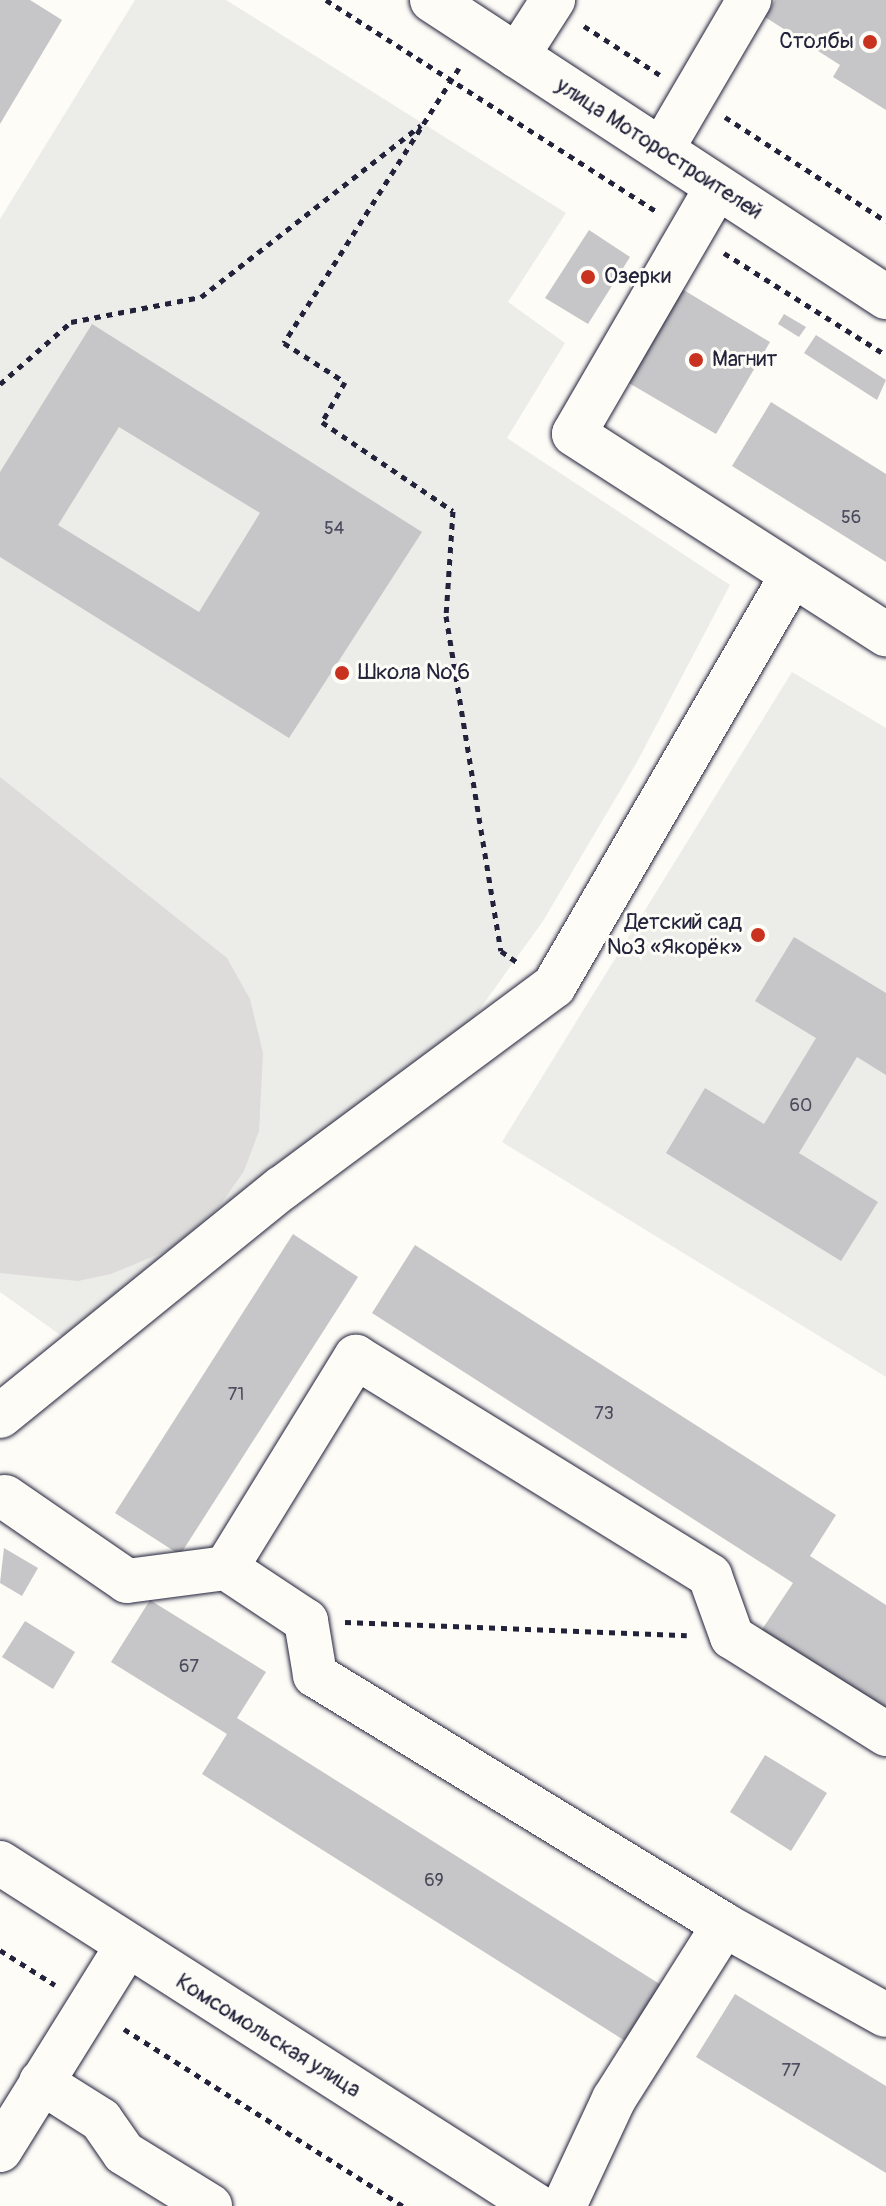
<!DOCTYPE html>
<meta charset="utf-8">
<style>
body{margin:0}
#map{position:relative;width:886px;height:2206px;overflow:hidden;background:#fdfcf7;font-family:Pangolin,sans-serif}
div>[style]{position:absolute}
.built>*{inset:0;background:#ecece9}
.green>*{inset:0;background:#dddcdb}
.building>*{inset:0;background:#c6c6c8}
.path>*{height:5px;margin-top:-2.5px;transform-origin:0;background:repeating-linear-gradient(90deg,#22223b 0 6px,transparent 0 12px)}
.roads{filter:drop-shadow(0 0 2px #22223b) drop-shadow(0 0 2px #22223b)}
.minor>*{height:44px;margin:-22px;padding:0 22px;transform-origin:22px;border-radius:22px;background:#fdfcf7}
.dots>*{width:22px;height:22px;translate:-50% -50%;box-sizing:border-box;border:4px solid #fdfcf7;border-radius:50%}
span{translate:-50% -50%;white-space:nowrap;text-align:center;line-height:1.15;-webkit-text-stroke:6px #fdfcf7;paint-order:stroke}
.number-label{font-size:18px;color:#4b4b5e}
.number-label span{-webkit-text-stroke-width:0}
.poi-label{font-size:22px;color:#22223b}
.right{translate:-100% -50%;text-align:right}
.left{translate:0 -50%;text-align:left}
.street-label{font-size:22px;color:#22223b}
</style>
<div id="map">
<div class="built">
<i style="clip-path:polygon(135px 0,226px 0,566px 213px,508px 302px,565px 343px,507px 438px,730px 585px,637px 762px,543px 921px,467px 1027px,73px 1344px,0 1292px,0 219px)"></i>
<i style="clip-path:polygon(792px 672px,886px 728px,886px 1377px,502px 1142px)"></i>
</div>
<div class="green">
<i style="clip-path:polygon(0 777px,227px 958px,250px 999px,263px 1053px,259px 1131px,244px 1171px,219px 1207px,169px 1250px,111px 1274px,78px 1281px,0 1273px)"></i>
</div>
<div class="building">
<i style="clip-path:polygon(0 0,30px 0,62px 20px,0 124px)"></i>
<i style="clip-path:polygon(775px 0,886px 0,886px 110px,833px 77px,840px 65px,765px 17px)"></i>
<i style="clip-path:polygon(589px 230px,630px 257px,588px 324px,545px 298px)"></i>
<i style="clip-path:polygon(677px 286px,770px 342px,716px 434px,622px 379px)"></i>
<i style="clip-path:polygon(784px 314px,806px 327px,799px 337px,778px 324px)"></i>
<i style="clip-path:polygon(evenodd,92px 324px,422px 532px,289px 738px,0 557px,0 472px,92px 324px,119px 427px,260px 513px,199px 612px,58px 525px,119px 427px)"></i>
<i style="clip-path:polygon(816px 335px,886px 380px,877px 400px,804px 353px)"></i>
<i style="clip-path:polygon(771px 402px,886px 474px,886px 562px,732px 466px)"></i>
<i style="clip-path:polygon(794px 937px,886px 993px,886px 1075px,857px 1057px,799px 1153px,878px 1202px,841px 1261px,666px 1153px,705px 1088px,764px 1124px,816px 1038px,755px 1001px)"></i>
<i style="clip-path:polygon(293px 1234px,358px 1277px,180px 1555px,115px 1513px)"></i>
<i style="clip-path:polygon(415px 1245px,836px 1515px,810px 1556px,886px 1605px,886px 1711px,761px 1631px,793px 1583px,372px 1313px)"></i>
<i style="clip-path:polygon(4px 1548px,38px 1568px,22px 1596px,0 1583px)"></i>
<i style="clip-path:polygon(150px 1600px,266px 1672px,237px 1718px,666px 1988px,630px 2044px,202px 1774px,227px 1734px,111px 1662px)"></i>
<i style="clip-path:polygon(25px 1621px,75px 1652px,53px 1689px,2px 1657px)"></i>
<i style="clip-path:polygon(765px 1755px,827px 1793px,791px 1851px,730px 1812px)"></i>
<i style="clip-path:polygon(735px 1994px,886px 2086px,886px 2173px,696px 2057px)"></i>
</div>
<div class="path">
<i style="left:326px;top:0;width:394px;rotate:32.6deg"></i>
<i style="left:584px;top:26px;width:90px;rotate:32.8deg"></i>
<i style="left:459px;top:68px;width:326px;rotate:122.5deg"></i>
<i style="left:284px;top:343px;width:72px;rotate:32.6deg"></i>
<i style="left:345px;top:382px;width:46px;rotate:119.9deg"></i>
<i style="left:322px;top:422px;width:158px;rotate:34.2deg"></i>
<i style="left:453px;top:511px;width:105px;rotate:93.8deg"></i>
<i style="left:446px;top:616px;width:339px;rotate:80.7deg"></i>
<i style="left:501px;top:951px;width:21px;rotate:35deg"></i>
<i style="left:725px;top:117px;width:192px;rotate:32.9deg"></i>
<i style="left:724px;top:253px;width:191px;rotate:32.2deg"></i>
<i style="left:0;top:384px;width:94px;rotate:-41.1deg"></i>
<i style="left:71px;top:322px;width:132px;rotate:-10.9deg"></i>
<i style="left:201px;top:297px;width:279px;rotate:-38deg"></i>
<i style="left:345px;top:1622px;width:342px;rotate:2.2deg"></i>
<i style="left:0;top:1950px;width:65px;rotate:32.5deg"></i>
<i style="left:124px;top:2029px;width:330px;rotate:32.4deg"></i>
</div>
<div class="roads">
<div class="minor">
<i style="left:432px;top:0;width:543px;rotate:33.19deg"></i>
<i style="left:517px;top:56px;width:67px;rotate:-57.3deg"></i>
<i style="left:662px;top:149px;width:173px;rotate:-59.7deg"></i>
<i style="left:717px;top:187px;width:285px;rotate:120.1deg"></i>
<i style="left:574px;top:434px;width:371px;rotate:32.7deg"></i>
<i style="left:0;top:1416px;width:363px;rotate:-39deg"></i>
<i style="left:282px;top:1188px;width:339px;rotate:-36.6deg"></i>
<i style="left:554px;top:986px;width:474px;rotate:-59.9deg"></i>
<i style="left:5px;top:1497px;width:148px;rotate:34.5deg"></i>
<i style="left:127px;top:1581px;width:100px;rotate:-7.5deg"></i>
<i style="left:226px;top:1568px;width:96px;rotate:33.5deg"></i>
<i style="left:306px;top:1621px;width:55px;rotate:80.5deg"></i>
<i style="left:315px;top:1675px;width:479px;rotate:31.4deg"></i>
<i style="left:724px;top:1925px;width:185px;rotate:29.1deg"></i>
<i style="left:226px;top:1568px;width:248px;rotate:-58.4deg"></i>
<i style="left:356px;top:1357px;width:416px;rotate:31.7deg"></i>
<i style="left:710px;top:1576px;width:65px;rotate:70.2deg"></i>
<i style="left:732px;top:1637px;width:182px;rotate:32.2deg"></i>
<i style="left:0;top:1863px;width:637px;rotate:32.57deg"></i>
<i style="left:41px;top:2082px;width:71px;rotate:32.3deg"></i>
<i style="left:101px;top:2120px;width:40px;rotate:55.1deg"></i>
<i style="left:124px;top:2153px;width:101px;rotate:31.6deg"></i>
<i style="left:0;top:2150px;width:240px;rotate:-58.1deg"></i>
<i style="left:564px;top:2206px;width:118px;rotate:-65deg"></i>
<i style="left:614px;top:2099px;width:206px;rotate:-57.7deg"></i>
</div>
</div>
<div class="dots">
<i style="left:870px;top:42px;background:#c8321e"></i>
<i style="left:588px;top:277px;background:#c8321e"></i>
<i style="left:696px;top:360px;background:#c8321e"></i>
<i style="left:342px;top:673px;background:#c8321e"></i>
<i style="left:758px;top:935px;background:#c8321e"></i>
</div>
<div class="number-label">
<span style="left:851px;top:518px">56</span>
<span style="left:334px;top:529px">54</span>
<span style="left:801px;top:1106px">60</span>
<span style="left:236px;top:1395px">71</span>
<span style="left:604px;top:1414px">73</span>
<span style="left:189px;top:1667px">67</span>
<span style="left:434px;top:1881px">69</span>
<span style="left:791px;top:2071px">77</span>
</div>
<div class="poi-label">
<span class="right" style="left:854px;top:42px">Столбы</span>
<span class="left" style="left:604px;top:277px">Озерки</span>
<span class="left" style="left:712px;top:360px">Магнит</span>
<span class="left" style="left:358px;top:673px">Школа № 6</span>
<span class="right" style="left:742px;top:935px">Детский сад<br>№3 «Якорёк»</span>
</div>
<div class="street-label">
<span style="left:659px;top:149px;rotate:33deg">улица Моторостроителей</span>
<span style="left:268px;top:2036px;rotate:32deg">Комсомольская улица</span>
</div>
</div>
